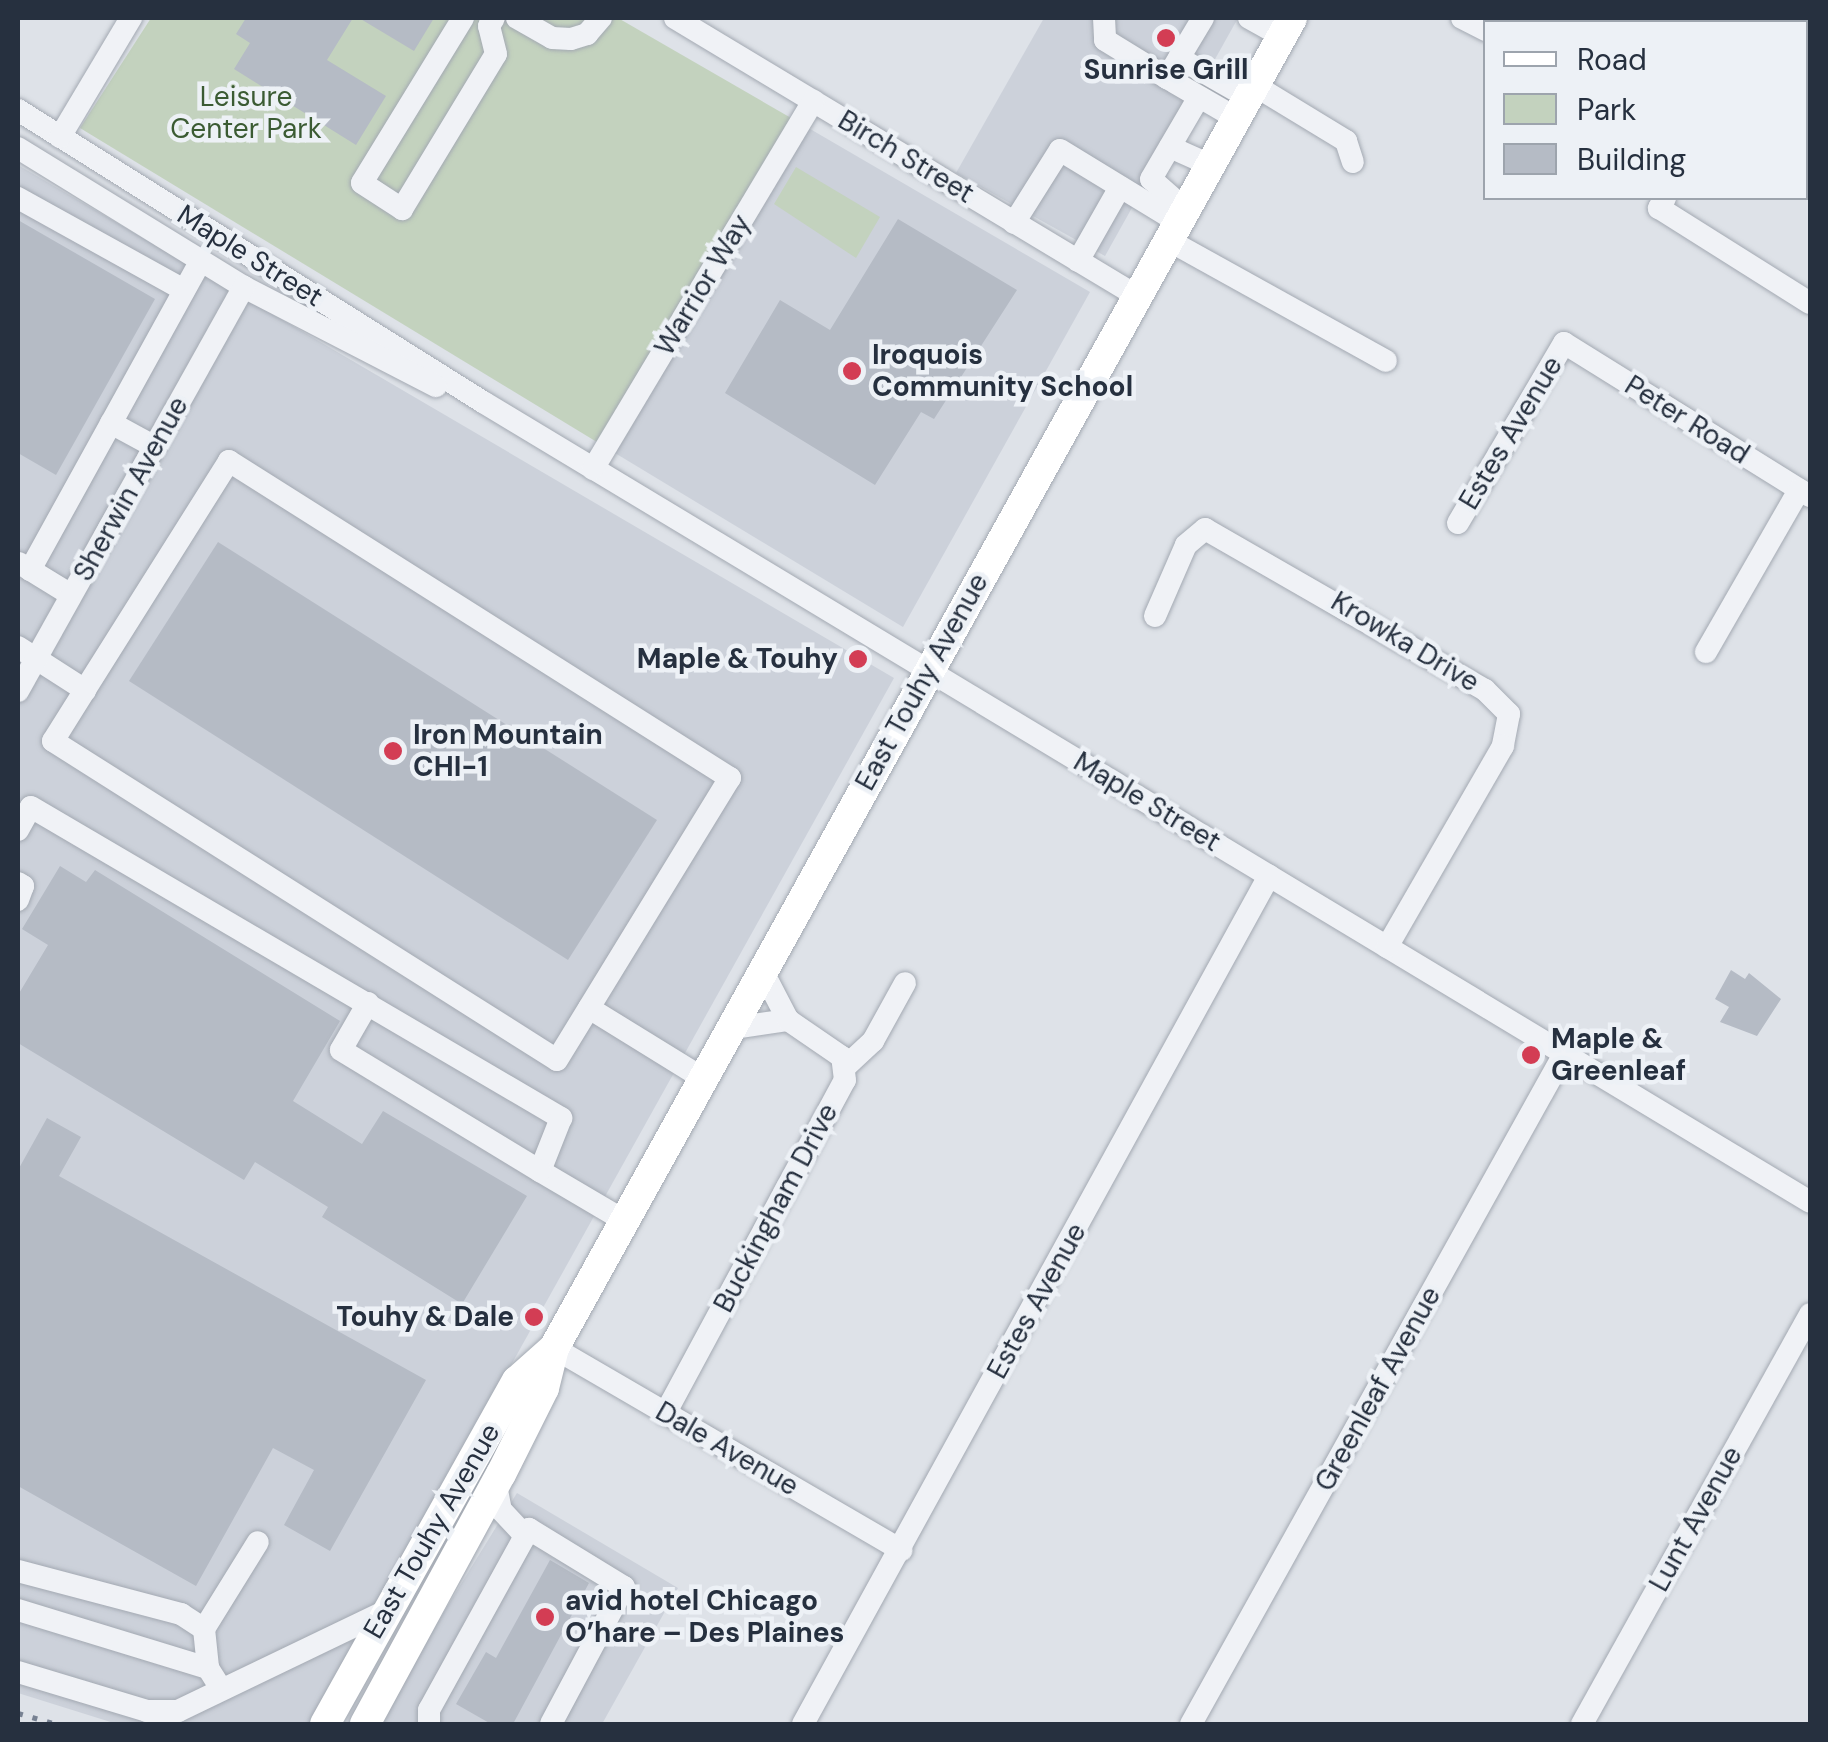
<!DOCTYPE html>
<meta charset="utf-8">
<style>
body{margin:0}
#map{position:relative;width:1828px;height:1742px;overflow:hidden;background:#dee2e8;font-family:"DM Sans",sans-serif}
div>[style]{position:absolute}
.built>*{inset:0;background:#ccd1da}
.green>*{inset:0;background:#c3d2be}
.building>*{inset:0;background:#b5bbc5}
.roads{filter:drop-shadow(0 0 2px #a3a9b2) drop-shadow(0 0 2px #a3a9b2)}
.minor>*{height:22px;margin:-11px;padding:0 11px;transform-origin:11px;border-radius:11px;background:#f0f2f6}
.major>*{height:30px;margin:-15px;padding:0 15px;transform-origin:15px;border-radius:15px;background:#fff}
.rail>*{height:5px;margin-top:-2.5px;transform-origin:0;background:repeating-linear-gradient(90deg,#778192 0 5px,transparent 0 15px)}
.dots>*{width:28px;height:28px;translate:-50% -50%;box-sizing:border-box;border:5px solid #edf1f6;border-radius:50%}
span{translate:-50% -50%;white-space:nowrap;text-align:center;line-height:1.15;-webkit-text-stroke:9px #edf1f6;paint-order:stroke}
.poi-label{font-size:28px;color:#26303f;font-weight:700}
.left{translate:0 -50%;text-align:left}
.right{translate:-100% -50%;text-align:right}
.park-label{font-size:28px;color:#3b5b33}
.street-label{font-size:28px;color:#26303f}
.frame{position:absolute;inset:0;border:20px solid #26303f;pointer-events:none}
.legend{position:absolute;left:1483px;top:20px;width:325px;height:180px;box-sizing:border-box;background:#edf1f6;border:2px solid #9da4ad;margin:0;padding:12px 18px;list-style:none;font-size:30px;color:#26303f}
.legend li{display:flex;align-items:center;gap:20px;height:50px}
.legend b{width:50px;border:2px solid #9da4ad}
</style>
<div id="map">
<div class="built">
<i style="clip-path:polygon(1044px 18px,1238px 18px,1105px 256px,956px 173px)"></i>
<i style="clip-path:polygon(805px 126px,1090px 292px,903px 627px,610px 450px)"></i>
<i style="clip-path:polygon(18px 165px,894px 678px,311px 1724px,117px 1724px,18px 1693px)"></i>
<i style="clip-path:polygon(517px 1493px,678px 1588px,602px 1724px,375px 1724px)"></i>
</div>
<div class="green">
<i style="clip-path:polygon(151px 18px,618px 18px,805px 126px,610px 450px,80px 128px)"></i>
<i style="clip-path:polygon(796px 167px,880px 217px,856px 258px,774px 204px)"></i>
</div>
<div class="building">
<i style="clip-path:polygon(246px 18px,353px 18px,327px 60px,386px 96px,356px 145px,234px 69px,250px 43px,236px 34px)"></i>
<i style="clip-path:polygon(359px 18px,434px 18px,414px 51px)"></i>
<i style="clip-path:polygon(898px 219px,1017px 290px,934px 419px,921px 412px,875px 485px,725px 393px,780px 300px,830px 330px)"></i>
<i style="clip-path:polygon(18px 220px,155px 299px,56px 475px,18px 453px)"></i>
<i style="clip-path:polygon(218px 542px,657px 820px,568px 960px,129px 681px)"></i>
<i style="clip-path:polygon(60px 866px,86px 882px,95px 870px,340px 1021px,293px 1101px,362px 1144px,383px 1111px,527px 1196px,462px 1304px,322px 1217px,328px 1207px,255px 1162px,244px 1180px,18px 1043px,18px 995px,48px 945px,22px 929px)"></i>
<i style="clip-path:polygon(1731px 970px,1745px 979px,1749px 973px,1781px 999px,1757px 1036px,1720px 1022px,1729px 1007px,1715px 999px)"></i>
<i style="clip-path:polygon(47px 1118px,81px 1137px,59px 1176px,426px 1380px,330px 1551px,284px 1525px,314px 1470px,273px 1448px,196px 1586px,18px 1486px,18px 1170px)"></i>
<i style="clip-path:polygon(550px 1560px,589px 1583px,513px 1724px,491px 1724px,456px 1704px,486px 1652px,496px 1658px)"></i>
</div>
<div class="roads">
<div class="minor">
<i style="left:463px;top:18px;width:193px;rotate:121.5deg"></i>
<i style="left:362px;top:183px;width:48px;rotate:33deg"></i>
<i style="left:402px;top:209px;width:181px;rotate:-58.8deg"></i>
<i style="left:496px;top:54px;width:29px;rotate:-104deg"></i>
<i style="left:489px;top:26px;width:9px;rotate:-58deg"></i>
<i style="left:517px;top:18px;width:40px;rotate:29.7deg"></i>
<i style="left:552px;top:38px;width:19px;rotate:3deg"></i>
<i style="left:571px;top:39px;width:17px;rotate:-17deg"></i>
<i style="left:587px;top:34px;width:21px;rotate:-49deg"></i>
<i style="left:675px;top:18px;width:539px;rotate:31.04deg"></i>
<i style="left:1104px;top:18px;width:22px;rotate:87deg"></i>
<i style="left:1105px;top:40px;width:73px;rotate:31.5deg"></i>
<i style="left:1203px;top:18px;width:70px;rotate:121deg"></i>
<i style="left:1167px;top:78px;width:80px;rotate:30.1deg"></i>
<i style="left:1249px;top:18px;width:37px;rotate:29deg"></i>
<i style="left:1462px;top:18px;width:27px;rotate:27deg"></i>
<i style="left:1179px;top:58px;width:78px;rotate:29.8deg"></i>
<i style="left:1254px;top:85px;width:108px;rotate:31.3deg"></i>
<i style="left:1346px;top:141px;width:22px;rotate:72deg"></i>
<i style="left:18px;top:110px;width:549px;rotate:32.13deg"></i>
<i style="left:483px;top:402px;width:1549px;rotate:31.08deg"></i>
<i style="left:60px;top:137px;width:139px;rotate:-59.2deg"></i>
<i style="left:1170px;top:147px;width:44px;rotate:24.2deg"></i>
<i style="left:18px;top:148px;width:265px;rotate:31.6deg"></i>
<i style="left:244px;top:287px;width:216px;rotate:27.3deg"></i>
<i style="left:18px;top:198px;width:190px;rotate:29deg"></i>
<i style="left:1665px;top:198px;width:12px;rotate:121deg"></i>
<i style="left:1659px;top:208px;width:178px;rotate:32.2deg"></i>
<i style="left:1185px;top:209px;width:45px;rotate:-138.6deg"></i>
<i style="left:1151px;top:179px;width:95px;rotate:-59.7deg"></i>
<i style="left:1014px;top:223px;width:86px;rotate:-57.8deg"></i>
<i style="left:1060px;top:150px;width:138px;rotate:31.4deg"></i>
<i style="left:1168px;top:240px;width:249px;rotate:29deg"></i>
<i style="left:1078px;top:261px;width:85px;rotate:-60.4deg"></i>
<i style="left:111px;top:423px;width:50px;rotate:28.6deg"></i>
<i style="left:593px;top:469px;width:429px;rotate:-59.1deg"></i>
<i style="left:1458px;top:523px;width:209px;rotate:-59.5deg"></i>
<i style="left:1564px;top:343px;width:290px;rotate:31.9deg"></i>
<i style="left:19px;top:563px;width:61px;rotate:31.6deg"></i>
<i style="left:30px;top:570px;width:354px;rotate:-61.1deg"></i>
<i style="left:1155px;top:616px;width:77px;rotate:-66.4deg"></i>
<i style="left:1186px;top:545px;width:25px;rotate:-40deg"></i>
<i style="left:1205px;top:529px;width:323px;rotate:29.9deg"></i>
<i style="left:1485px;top:690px;width:34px;rotate:45deg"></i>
<i style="left:1509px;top:714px;width:33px;rotate:101deg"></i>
<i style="left:1503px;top:746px;width:232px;rotate:120deg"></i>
<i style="left:18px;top:647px;width:80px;rotate:32.7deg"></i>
<i style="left:85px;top:690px;width:60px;rotate:122.1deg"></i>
<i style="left:53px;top:741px;width:596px;rotate:32.33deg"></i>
<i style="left:557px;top:1060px;width:331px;rotate:-58.5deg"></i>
<i style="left:730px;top:778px;width:593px;rotate:-147.68deg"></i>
<i style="left:229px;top:461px;width:271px;rotate:122.2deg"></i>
<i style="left:1706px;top:652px;width:187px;rotate:-60.1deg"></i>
<i style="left:18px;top:691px;width:463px;rotate:-60.8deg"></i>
<i style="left:18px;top:830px;width:26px;rotate:-61deg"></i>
<i style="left:31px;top:807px;width:615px;rotate:30.4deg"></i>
<i style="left:561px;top:1118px;width:57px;rotate:111.6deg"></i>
<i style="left:540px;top:1171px;width:99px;rotate:30.5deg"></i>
<i style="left:18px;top:883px;width:6px;rotate:31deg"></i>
<i style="left:23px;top:886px;width:15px;rotate:110deg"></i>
<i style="left:368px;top:1003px;width:54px;rotate:119.9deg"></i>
<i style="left:341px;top:1050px;width:233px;rotate:31.3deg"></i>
<i style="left:589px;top:1008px;width:135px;rotate:31.7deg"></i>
<i style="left:733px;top:1028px;width:56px;rotate:-8.3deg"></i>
<i style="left:844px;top:1068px;width:40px;rotate:-43deg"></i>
<i style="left:873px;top:1041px;width:66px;rotate:-61.1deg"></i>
<i style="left:554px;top:1348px;width:402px;rotate:30.2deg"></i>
<i style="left:665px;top:1414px;width:379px;rotate:-61.7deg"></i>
<i style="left:845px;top:1080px;width:23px;rotate:-97deg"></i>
<i style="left:842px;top:1057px;width:65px;rotate:-145.6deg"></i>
<i style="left:788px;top:1020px;width:54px;rotate:-117.5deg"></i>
<i style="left:496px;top:1485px;width:25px;rotate:79deg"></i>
<i style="left:501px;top:1510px;width:35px;rotate:47deg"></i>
<i style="left:18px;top:1571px;width:169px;rotate:14.8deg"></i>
<i style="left:181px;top:1614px;width:27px;rotate:33deg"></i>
<i style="left:204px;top:1629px;width:39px;rotate:84deg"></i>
<i style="left:208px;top:1668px;width:25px;rotate:58deg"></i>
<i style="left:18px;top:1610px;width:199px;rotate:17deg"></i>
<i style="left:204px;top:1629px;width:102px;rotate:-58.2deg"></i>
<i style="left:18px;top:1672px;width:135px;rotate:16.8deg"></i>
<i style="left:147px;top:1711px;width:31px"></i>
<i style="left:178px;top:1711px;width:231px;rotate:-25.7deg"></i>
<i style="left:429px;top:1724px;width:14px;rotate:-90deg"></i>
<i style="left:429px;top:1710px;width:207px;rotate:-61.1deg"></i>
<i style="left:529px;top:1529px;width:111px;rotate:31.4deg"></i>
<i style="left:624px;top:1587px;width:155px;rotate:118.1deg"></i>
<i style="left:803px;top:1724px;width:968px;rotate:-61.21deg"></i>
<i style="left:1191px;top:1724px;width:767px;rotate:-60.89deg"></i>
<i style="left:1582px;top:1724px;width:469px;rotate:-60.9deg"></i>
</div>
<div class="major">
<i style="left:325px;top:1724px;width:393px;rotate:-60.8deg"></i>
<i style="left:517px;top:1381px;width:50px;rotate:-41.7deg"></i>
<i style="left:365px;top:1724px;width:285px;rotate:-61.5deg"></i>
<i style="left:501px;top:1474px;width:96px;rotate:-63.4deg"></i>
<i style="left:544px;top:1388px;width:41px;rotate:-76deg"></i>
<i style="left:554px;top:1348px;width:1521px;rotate:-60.97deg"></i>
</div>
</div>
<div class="rail">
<i style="left:18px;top:1713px;width:40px;rotate:16deg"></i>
</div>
<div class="dots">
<i style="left:1166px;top:38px;background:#d33d54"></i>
<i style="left:852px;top:371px;background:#d33d54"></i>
<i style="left:858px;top:659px;background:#d33d54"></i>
<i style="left:393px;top:751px;background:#d33d54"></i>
<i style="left:1531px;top:1055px;background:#d33d54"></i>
<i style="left:534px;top:1317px;background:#d33d54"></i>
<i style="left:545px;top:1617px;background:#d33d54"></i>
</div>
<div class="poi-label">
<span style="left:1166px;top:70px">Sunrise Grill</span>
<span class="left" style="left:872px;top:371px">Iroquois<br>Community School</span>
<span class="right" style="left:838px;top:659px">Maple &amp; Touhy</span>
<span class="left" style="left:413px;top:751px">Iron Mountain<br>CHI-1</span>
<span class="left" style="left:1551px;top:1055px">Maple &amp;<br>Greenleaf</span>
<span class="right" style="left:514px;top:1317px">Touhy &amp; Dale</span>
<span class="left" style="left:565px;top:1617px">avid hotel Chicago<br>O’hare – Des Plaines</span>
</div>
<div class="park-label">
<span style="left:246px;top:113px">Leisure<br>Center Park</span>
</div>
<div class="street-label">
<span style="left:906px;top:157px;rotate:31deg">Birch Street</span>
<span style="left:250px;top:256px;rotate:32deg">Maple Street</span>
<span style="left:703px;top:285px;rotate:-59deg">Warrior Way</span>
<span style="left:1687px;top:420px;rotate:32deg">Peter Road</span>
<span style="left:1511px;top:433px;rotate:-59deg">Estes Avenue</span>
<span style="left:131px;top:489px;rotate:-61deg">Sherwin Avenue</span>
<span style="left:1405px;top:642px;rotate:31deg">Krowka Drive</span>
<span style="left:922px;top:682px;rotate:-61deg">East Touhy Avenue</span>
<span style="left:1147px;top:802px;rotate:31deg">Maple Street</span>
<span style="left:776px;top:1208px;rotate:-62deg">Buckingham Drive</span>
<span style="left:1037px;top:1301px;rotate:-61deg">Estes Avenue</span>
<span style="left:1378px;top:1389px;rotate:-61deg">Greenleaf Avenue</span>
<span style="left:727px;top:1449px;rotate:30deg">Dale Avenue</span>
<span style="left:1696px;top:1519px;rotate:-61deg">Lunt Avenue</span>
<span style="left:432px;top:1531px;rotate:-60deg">East Touhy Avenue</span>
</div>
<div class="frame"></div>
<ul class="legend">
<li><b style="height:12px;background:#fff"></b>Road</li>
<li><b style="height:28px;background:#c3d2be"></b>Park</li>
<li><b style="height:28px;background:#b5bbc5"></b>Building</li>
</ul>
</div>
